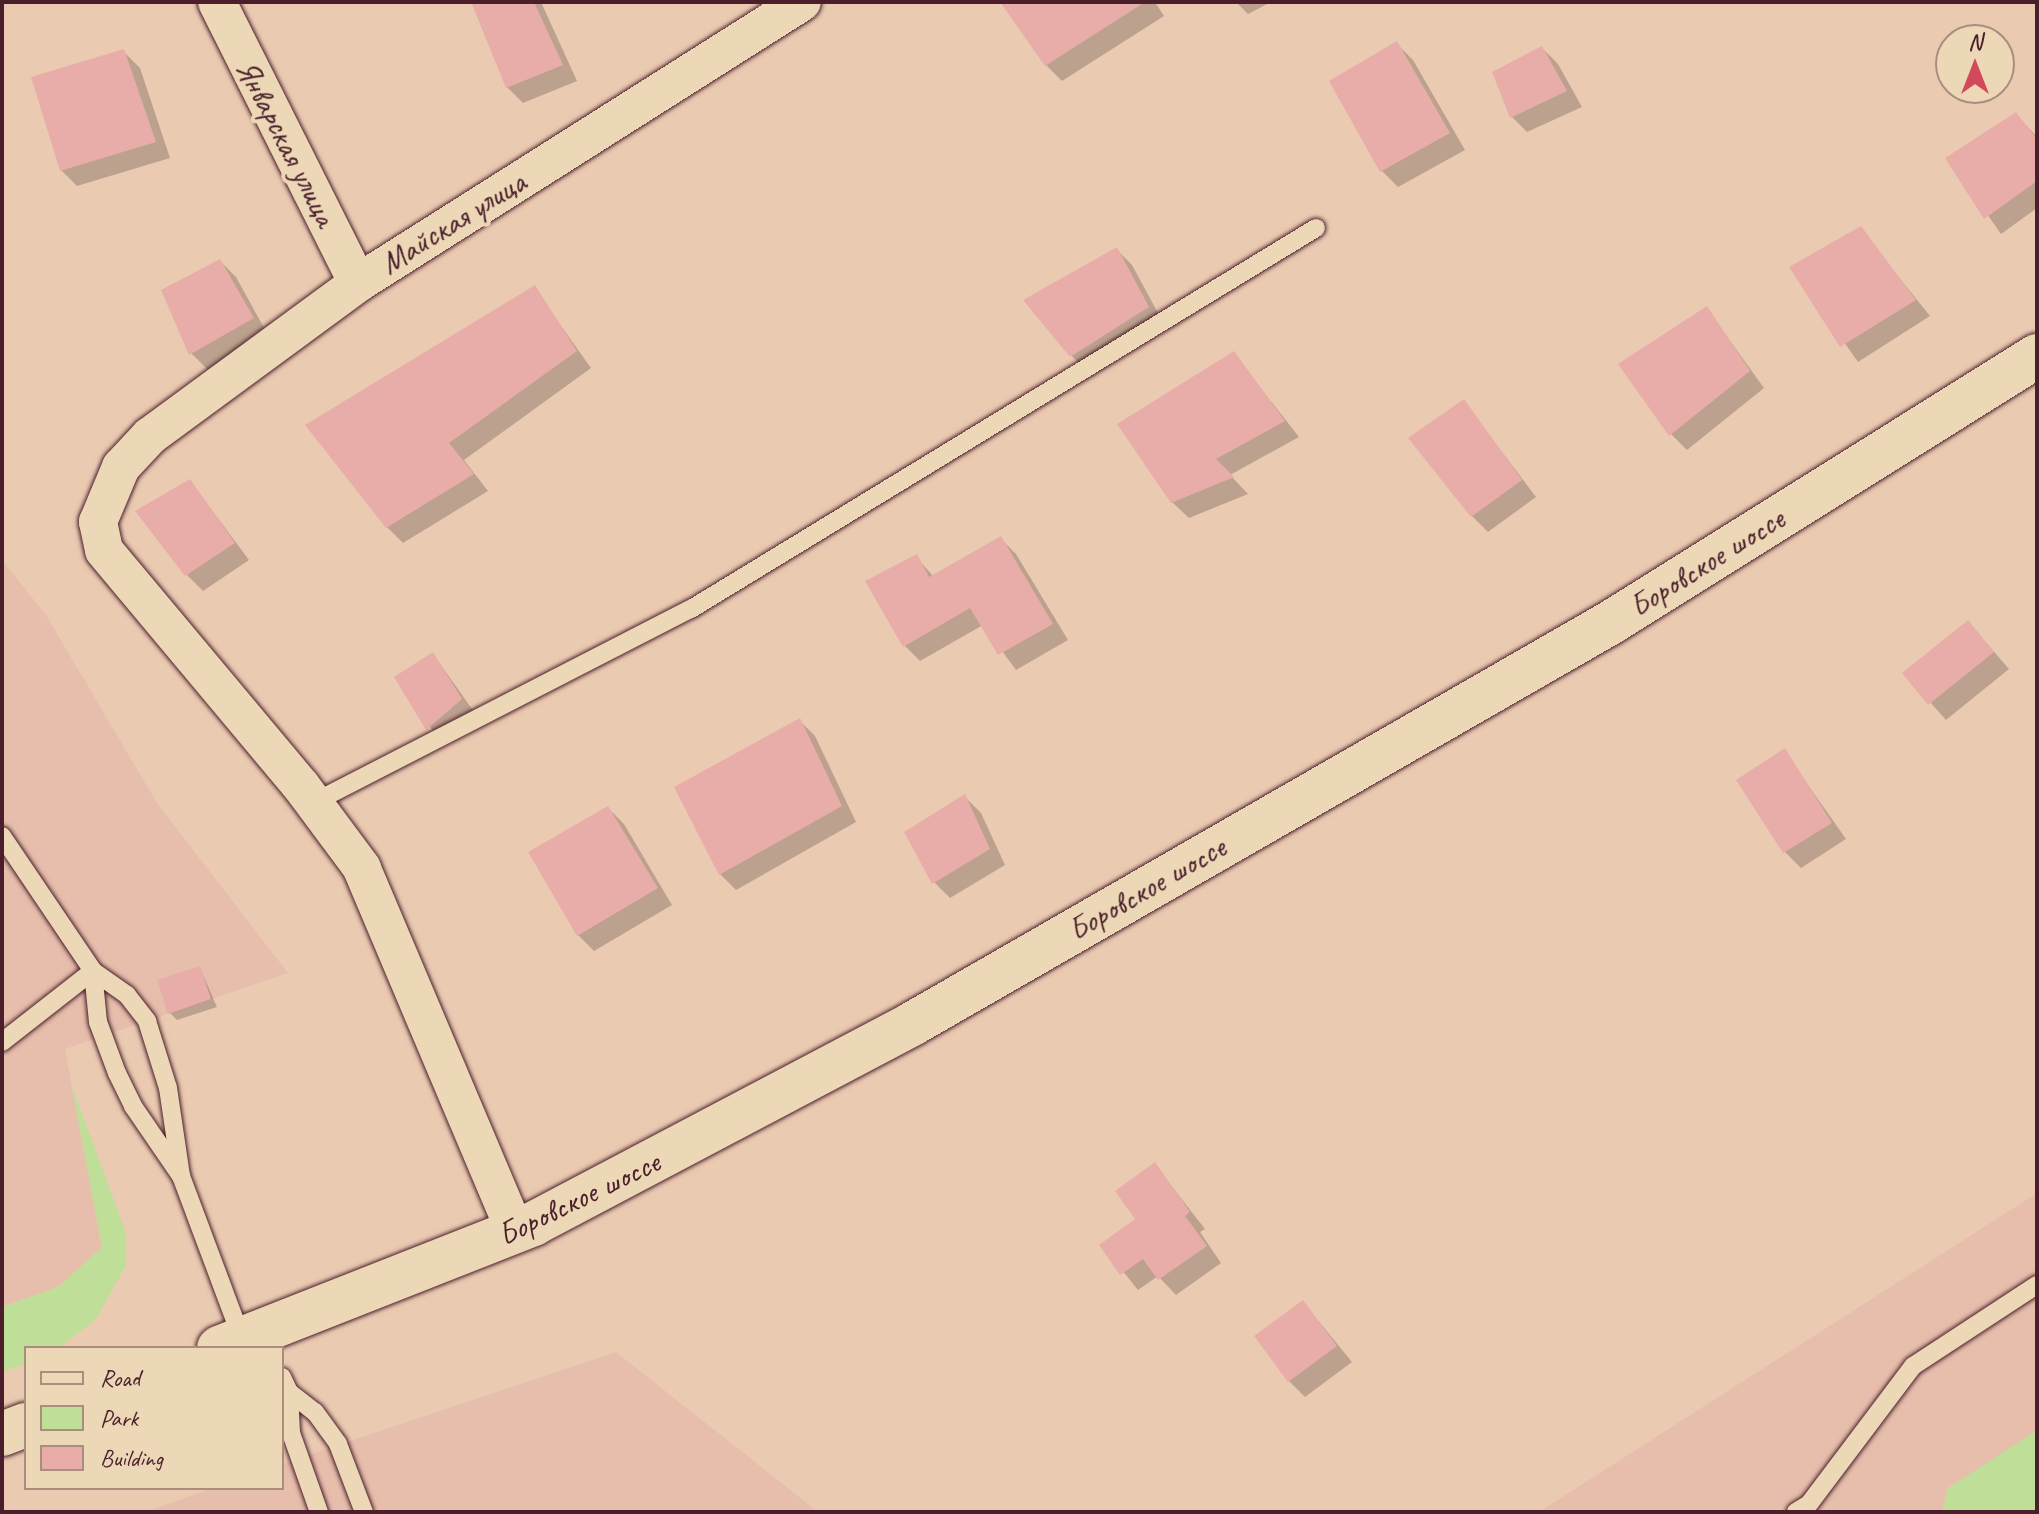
<!DOCTYPE html>
<meta charset="utf-8">
<style>
body{margin:0}
#map{position:relative;width:2039px;height:1514px;overflow:hidden;background:#ebcab2;font-family:Caveat,sans-serif}
div>[style]{position:absolute}
.built>*{inset:0;background:#e7beac}
.green>*{inset:0;background:#bfdf98}
.shadow>*{inset:0;background:#0003}
.building>*{inset:0;background:#e8ada9}
.roads{filter:drop-shadow(0 0 2px #4a1f2b) drop-shadow(0 0 2px #4a1f2b)}
.lane>*{height:18px;margin:-9px;padding:0 9px;transform-origin:9px;border-radius:9px;background:#ecd7b6}
.street>*{height:38px;margin:-19px;padding:0 19px;transform-origin:19px;border-radius:19px;background:#ecd7b6}
.secondary>*{height:44px;margin:-22px;padding:0 22px;transform-origin:22px;border-radius:22px;background:#ecd7b6}
span{translate:-50% -50%;white-space:nowrap;text-align:center;line-height:1.15;-webkit-text-stroke:8px #ecd7b6;paint-order:stroke}
.street-label{font-size:32px;color:#4a1f2b}
.frame{position:absolute;inset:0;border:4px solid #4a1f2b;pointer-events:none}
.legend{position:absolute;left:24px;top:1346px;width:260px;height:144px;box-sizing:border-box;background:#ecd7b6;border:2px solid #ab8d7e;margin:0;padding:10px 14px;list-style:none;font-size:24px;color:#4a1f2b}
.legend li{display:flex;align-items:center;gap:16px;height:40px}
.legend b{width:40px;border:2px solid #ab8d7e}
.north{position:absolute;left:1935px;top:24px;width:80px;height:80px;box-sizing:border-box;background:#ecd7b6;border:2px solid #ab8d7e;border-radius:50%;rotate:0deg;font-size:22px;font-weight:700;line-height:32px;text-align:center;color:#4a1f2b}
.north::after{content:'';display:block;margin:auto;width:28px;height:36px;background:#d1495b;clip-path:polygon(50% 0,100% 100%,50% 72%,0 100%)}
</style>
<div id="map">
<div class="built">
<i style="clip-path:polygon(2px 560px,46px 615px,157px 803px,288px 973px,65px 1049px,102px 1248px,58px 1287px,2px 1307px)"></i>
<i style="clip-path:polygon(2037px 1193px,2037px 1512px,1539px 1512px)"></i>
<i style="clip-path:polygon(616px 1352px,818px 1512px,145px 1512px,213px 1488px,282px 1488px,282px 1464px)"></i>
</div>
<div class="green">
<i style="clip-path:polygon(71px 1083px,126px 1233px,126px 1265px,96px 1319px,59px 1348px,26px 1348px,26px 1364px,2px 1372px,2px 1307px,58px 1287px,102px 1247px)"></i>
<i style="clip-path:polygon(2037px 1430px,2037px 1511px,1942px 1512px,1948px 1488px)"></i>
</div>
<div class="shadow">
<i style="clip-path:polygon(473px 2px,541px 2px,577px 81px,523px 103px,507px 87px)"></i>
<i style="clip-path:polygon(1008px 2px,1155px 2px,1164px 16px,1062px 81px,1046px 65px)"></i>
<i style="clip-path:polygon(1236px 2px,1271px 2px,1248px 14px)"></i>
<i style="clip-path:polygon(1397px 44px,1413px 60px,1465px 150px,1398px 187px,1382px 171px)"></i>
<i style="clip-path:polygon(1542px 48px,1558px 64px,1582px 107px,1527px 132px,1511px 116px)"></i>
<i style="clip-path:polygon(124px 52px,140px 68px,170px 158px,77px 186px,61px 170px)"></i>
<i style="clip-path:polygon(2016px 114px,2037px 137px,2037px 208px,2001px 234px,1948px 158px)"></i>
<i style="clip-path:polygon(1860px 229px,1930px 316px,1858px 362px,1792px 268px)"></i>
<i style="clip-path:polygon(1116px 249px,1132px 265px,1164px 324px,1087px 372px,1071px 355px)"></i>
<i style="clip-path:polygon(220px 261px,236px 277px,268px 335px,207px 369px,191px 353px)"></i>
<i style="clip-path:polygon(534px 288px,591px 368px,464px 460px,488px 491px,403px 543px,387px 527px)"></i>
<i style="clip-path:polygon(1707px 309px,1764px 388px,1687px 450px,1671px 434px)"></i>
<i style="clip-path:polygon(1233px 353px,1299px 437px,1230px 475px,1248px 494px,1189px 518px,1172px 502px)"></i>
<i style="clip-path:polygon(1464px 402px,1536px 497px,1488px 532px,1472px 516px)"></i>
<i style="clip-path:polygon(190px 481px,249px 560px,203px 591px,187px 575px)"></i>
<i style="clip-path:polygon(1000px 538px,1016px 554px,1068px 640px,1016px 670px,983px 625px,920px 661px,904px 645px,916px 557px,934px 577px)"></i>
<i style="clip-path:polygon(1968px 622px,2009px 669px,1946px 720px,1905px 674px)"></i>
<i style="clip-path:polygon(433px 654px,477px 716px,443px 745px,396px 678px)"></i>
<i style="clip-path:polygon(799px 720px,815px 736px,856px 822px,736px 890px,720px 874px)"></i>
<i style="clip-path:polygon(1784px 751px,1846px 839px,1801px 868px,1785px 852px)"></i>
<i style="clip-path:polygon(965px 797px,981px 813px,1005px 865px,950px 898px,934px 882px)"></i>
<i style="clip-path:polygon(608px 808px,624px 824px,672px 905px,594px 951px,578px 935px)"></i>
<i style="clip-path:polygon(200px 968px,217px 1007px,177px 1020px,169px 1012px)"></i>
<i style="clip-path:polygon(1155px 1165px,1205px 1229px,1200px 1232px,1221px 1263px,1176px 1295px,1158px 1276px,1138px 1290px,1102px 1245px,1138px 1220px)"></i>
<i style="clip-path:polygon(1303px 1302px,1352px 1362px,1305px 1397px,1289px 1381px)"></i>
</div>
<div class="building">
<i style="clip-path:polygon(471px 2px,534px 2px,563px 65px,506px 88px)"></i>
<i style="clip-path:polygon(1000px 2px,1145px 2px,1045px 66px)"></i>
<i style="clip-path:polygon(1397px 41px,1450px 133px,1380px 172px,1329px 81px)"></i>
<i style="clip-path:polygon(1542px 46px,1567px 91px,1510px 118px,1492px 72px)"></i>
<i style="clip-path:polygon(124px 49px,156px 142px,60px 171px,31px 77px)"></i>
<i style="clip-path:polygon(2016px 112px,2037px 139px,2037px 181px,1984px 219px,1945px 158px)"></i>
<i style="clip-path:polygon(1861px 226px,1916px 300px,1840px 347px,1789px 267px)"></i>
<i style="clip-path:polygon(1117px 247px,1149px 307px,1070px 357px,1023px 300px)"></i>
<i style="clip-path:polygon(220px 259px,254px 318px,189px 355px,161px 290px)"></i>
<i style="clip-path:polygon(535px 285px,577px 351px,449px 443px,474px 474px,386px 528px,305px 425px)"></i>
<i style="clip-path:polygon(1707px 306px,1750px 371px,1669px 436px,1618px 364px)"></i>
<i style="clip-path:polygon(1234px 351px,1285px 421px,1216px 459px,1234px 477px,1171px 503px,1117px 424px)"></i>
<i style="clip-path:polygon(1464px 399px,1522px 480px,1471px 517px,1408px 438px)"></i>
<i style="clip-path:polygon(190px 479px,235px 543px,185px 576px,135px 511px)"></i>
<i style="clip-path:polygon(1001px 536px,1053px 624px,998px 655px,970px 608px,903px 647px,865px 581px,917px 554px,929px 577px)"></i>
<i style="clip-path:polygon(1968px 620px,1994px 652px,1928px 705px,1902px 673px)"></i>
<i style="clip-path:polygon(433px 652px,462px 699px,426px 730px,394px 677px)"></i>
<i style="clip-path:polygon(800px 718px,842px 806px,719px 875px,674px 787px)"></i>
<i style="clip-path:polygon(1785px 748px,1832px 823px,1783px 853px,1736px 780px)"></i>
<i style="clip-path:polygon(965px 794px,990px 849px,932px 884px,904px 832px)"></i>
<i style="clip-path:polygon(608px 806px,658px 888px,577px 936px,528px 852px)"></i>
<i style="clip-path:polygon(200px 966px,211px 999px,168px 1014px,157px 980px)"></i>
<i style="clip-path:polygon(1155px 1162px,1190px 1212px,1185px 1216px,1207px 1246px,1158px 1280px,1143px 1259px,1120px 1275px,1099px 1245px,1135px 1219px,1115px 1191px)"></i>
<i style="clip-path:polygon(1303px 1300px,1337px 1346px,1288px 1382px,1254px 1336px)"></i>
</div>
<div class="roads">
<div class="lane">
<i style="left:313px;top:803px;width:425px;rotate:-27.2deg"></i>
<i style="left:691px;top:609px;width:732px;rotate:-31.37deg"></i>
<i style="left:2px;top:836px;width:163px;rotate:56deg"></i>
<i style="left:93px;top:971px;width:42px;rotate:35.2deg"></i>
<i style="left:127px;top:995px;width:33px;rotate:52deg"></i>
<i style="left:147px;top:1021px;width:70px;rotate:72.6deg"></i>
<i style="left:168px;top:1088px;width:89px;rotate:81.6deg"></i>
<i style="left:181px;top:1176px;width:174px;rotate:69.5deg"></i>
<i style="left:93px;top:971px;width:51px;rotate:84.4deg"></i>
<i style="left:98px;top:1022px;width:54px;rotate:69.6deg"></i>
<i style="left:117px;top:1073px;width:37px;rotate:64deg"></i>
<i style="left:133px;top:1106px;width:85px;rotate:55.6deg"></i>
<i style="left:2px;top:1042px;width:115px;rotate:-38deg"></i>
<i style="left:282px;top:1377px;width:17px;rotate:65deg"></i>
<i style="left:289px;top:1392px;width:41px;rotate:87.2deg"></i>
<i style="left:291px;top:1433px;width:84px;rotate:70.5deg"></i>
<i style="left:289px;top:1392px;width:33px;rotate:38deg"></i>
<i style="left:315px;top:1412px;width:39px;rotate:54deg"></i>
<i style="left:338px;top:1444px;width:73px;rotate:69.1deg"></i>
<i style="left:1796px;top:1512px;width:15px;rotate:-32deg"></i>
<i style="left:1809px;top:1504px;width:173px;rotate:-53deg"></i>
<i style="left:1913px;top:1366px;width:148px;rotate:-33.2deg"></i>
</div>
<div class="street">
<i style="left:217px;top:2px;width:314px;rotate:63.4deg"></i>
<i style="left:515px;top:1231px;width:394px;rotate:-112.9deg"></i>
<i style="left:362px;top:868px;width:102px;rotate:-126.6deg"></i>
<i style="left:301px;top:786px;width:307px;rotate:-129.9deg"></i>
<i style="left:104px;top:550px;width:29px;rotate:-102deg"></i>
<i style="left:98px;top:522px;width:60px;rotate:-67.3deg"></i>
<i style="left:121px;top:467px;width:42px;rotate:-46.9deg"></i>
<i style="left:150px;top:436px;width:258px;rotate:-36.3deg"></i>
<i style="left:358px;top:283px;width:525px;rotate:-32.33deg"></i>
</div>
<div class="secondary">
<i style="left:219px;top:1348px;width:338px;rotate:-21.5deg"></i>
<i style="left:533px;top:1224px;width:429px;rotate:-27.8deg"></i>
<i style="left:912px;top:1024px;width:805px;rotate:-29.88deg"></i>
<i style="left:1610px;top:623px;width:504px;rotate:-32.02deg"></i>
<i style="left:2px;top:1434px;width:26px;rotate:-21deg"></i>
</div>
</div>
<div class="street-label">
<span style="left:286px;top:143px;rotate:63deg">Январская улица</span>
<span style="left:453px;top:223px;rotate:-32deg">Майская улица</span>
<span style="left:1707px;top:563px;rotate:-32deg">Боровское шоссе</span>
<span style="left:1147px;top:889px;rotate:-30deg">Боровское шоссе</span>
<span style="left:579px;top:1199px;rotate:-26deg">Боровское шоссе</span>
</div>
<div class="frame"></div>
<ul class="legend">
<li><b style="height:10px;background:#ecd7b6"></b>Road</li>
<li><b style="height:22px;background:#bfdf98"></b>Park</li>
<li><b style="height:22px;background:#e8ada9"></b>Building</li>
</ul>
<div class="north">N</div>
</div>
